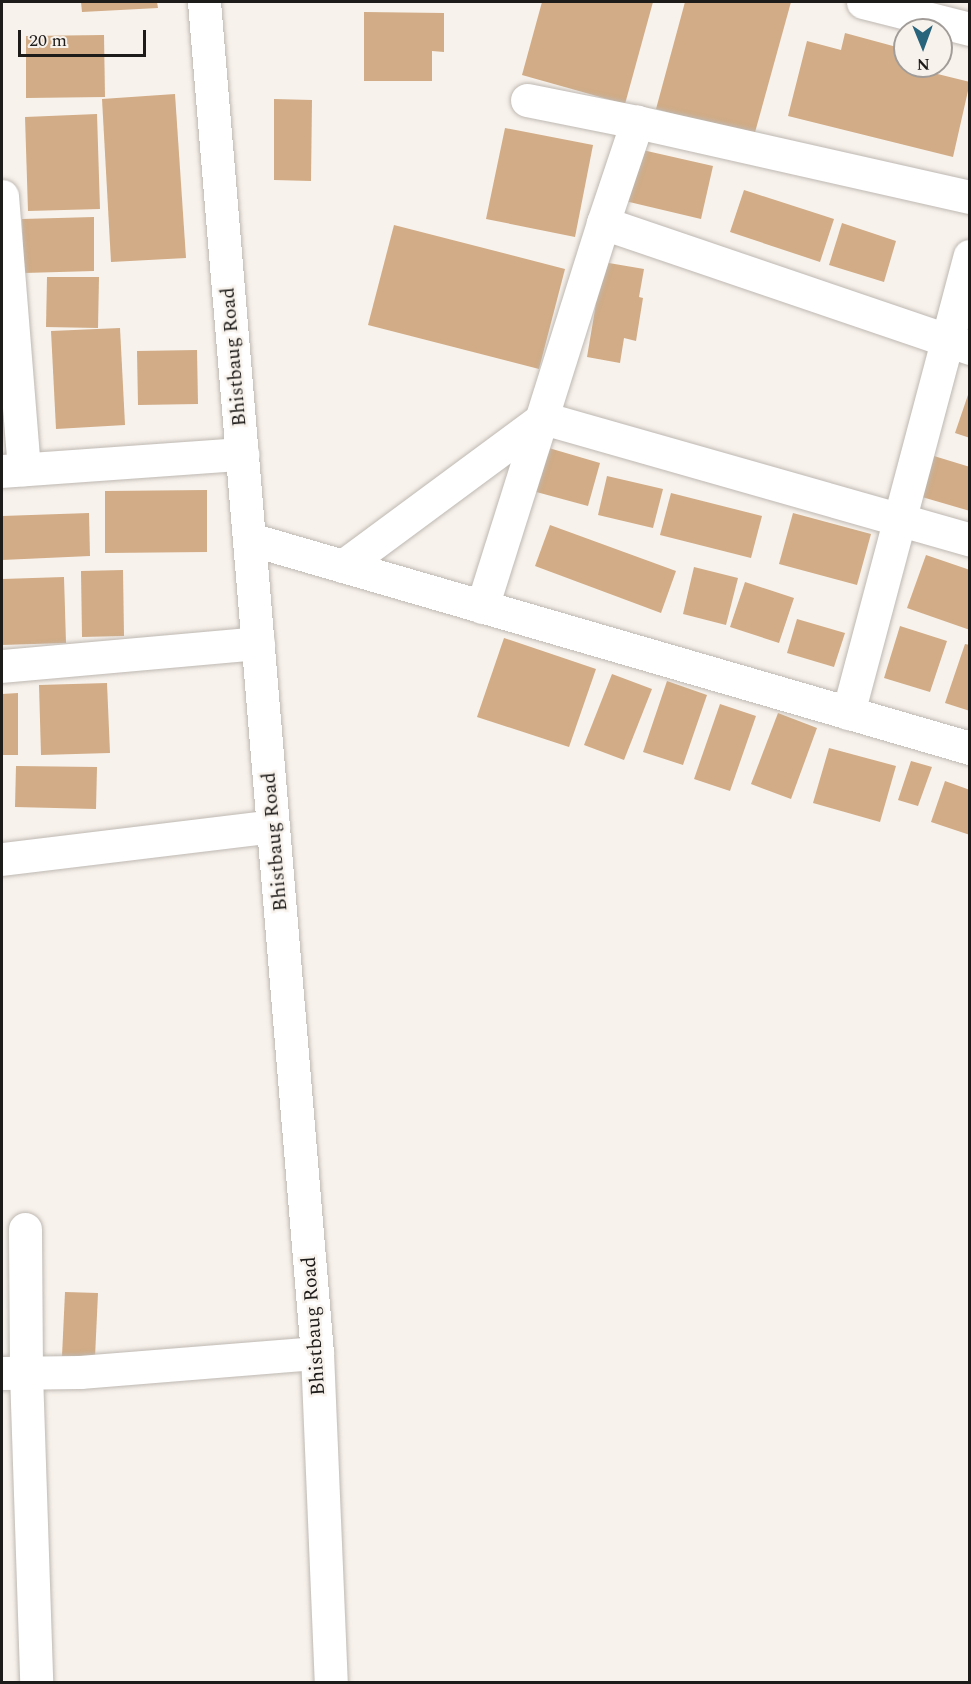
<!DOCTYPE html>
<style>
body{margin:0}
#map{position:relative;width:971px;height:1684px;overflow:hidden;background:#f8f2ec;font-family:Spectral,serif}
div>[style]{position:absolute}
.building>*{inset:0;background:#d1ac86}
.roads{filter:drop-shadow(0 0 2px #beb8b2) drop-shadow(0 0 2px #beb8b2)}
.minor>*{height:33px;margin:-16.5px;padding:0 16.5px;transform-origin:16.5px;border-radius:16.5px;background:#fff}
span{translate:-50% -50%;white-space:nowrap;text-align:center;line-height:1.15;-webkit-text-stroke:5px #f8f2ec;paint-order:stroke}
.street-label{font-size:20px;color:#1e1c1a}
.frame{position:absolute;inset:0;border:3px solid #1e1c1a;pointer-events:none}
.north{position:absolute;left:893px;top:18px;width:60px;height:60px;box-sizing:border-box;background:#f8f2ec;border:2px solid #a19c98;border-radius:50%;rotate:179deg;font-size:16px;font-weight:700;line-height:24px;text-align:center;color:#1e1c1a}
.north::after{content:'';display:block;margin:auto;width:21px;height:27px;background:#28647c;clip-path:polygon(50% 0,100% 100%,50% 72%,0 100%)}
.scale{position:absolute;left:18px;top:30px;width:128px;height:27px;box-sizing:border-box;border:3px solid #1e1c1a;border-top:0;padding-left:8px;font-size:18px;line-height:21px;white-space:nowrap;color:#1e1c1a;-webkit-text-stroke:4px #f8f2ec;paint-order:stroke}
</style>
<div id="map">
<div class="building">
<i style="clip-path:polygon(81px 2px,157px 2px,158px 8px,82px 12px)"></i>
<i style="clip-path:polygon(542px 2px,653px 2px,625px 104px,522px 75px)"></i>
<i style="clip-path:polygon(685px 2px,791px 2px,754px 136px,656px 109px)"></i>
<i style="clip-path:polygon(364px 12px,444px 13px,444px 52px,432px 51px,432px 81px,364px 81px)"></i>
<i style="clip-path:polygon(845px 33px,904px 49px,901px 65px,970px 82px,953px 157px,788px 116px,807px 41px,841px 50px)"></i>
<i style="clip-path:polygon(104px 35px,105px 97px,26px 98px,26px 36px)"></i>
<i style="clip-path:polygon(175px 94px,186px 258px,111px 262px,102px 99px)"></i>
<i style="clip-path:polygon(274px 99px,312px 100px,311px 181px,274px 180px)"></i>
<i style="clip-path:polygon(97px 114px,100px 209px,28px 211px,25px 117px)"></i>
<i style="clip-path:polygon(505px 128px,593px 145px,575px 237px,486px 219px)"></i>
<i style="clip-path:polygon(638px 149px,713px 166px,701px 219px,625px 201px)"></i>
<i style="clip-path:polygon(744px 190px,834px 219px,820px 262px,730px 232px)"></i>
<i style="clip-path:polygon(94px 217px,94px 271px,24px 273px,22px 219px)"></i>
<i style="clip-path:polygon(842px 223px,896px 241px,884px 282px,829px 265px)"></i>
<i style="clip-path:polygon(394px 225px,565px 269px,539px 369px,368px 325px)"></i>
<i style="clip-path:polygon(603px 262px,644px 269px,639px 297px,643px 298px,636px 341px,624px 338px,620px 363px,587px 357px)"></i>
<i style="clip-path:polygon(47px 277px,99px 277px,98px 328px,46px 327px)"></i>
<i style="clip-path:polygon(120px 328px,125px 425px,56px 429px,51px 331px)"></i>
<i style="clip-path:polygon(197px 350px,198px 404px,138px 405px,137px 351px)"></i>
<i style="clip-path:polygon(969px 392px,970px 392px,970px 438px,955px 433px)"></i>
<i style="clip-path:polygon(542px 446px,600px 463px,588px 506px,529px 490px)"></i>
<i style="clip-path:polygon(934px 456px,970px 467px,970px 511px,922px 497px)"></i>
<i style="clip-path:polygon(607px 476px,663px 489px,653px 528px,598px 515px)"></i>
<i style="clip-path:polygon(207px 490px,207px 552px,105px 553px,105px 491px)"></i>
<i style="clip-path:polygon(671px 493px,762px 516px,751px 558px,660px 535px)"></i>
<i style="clip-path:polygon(89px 513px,90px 556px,2px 560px,2px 516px)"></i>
<i style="clip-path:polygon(793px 513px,871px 534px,857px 585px,779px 564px)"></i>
<i style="clip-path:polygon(550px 525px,676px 571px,661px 613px,535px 566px)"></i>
<i style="clip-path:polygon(926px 555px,970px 570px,970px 630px,907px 608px)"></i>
<i style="clip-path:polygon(694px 567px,738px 578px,726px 625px,683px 614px)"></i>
<i style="clip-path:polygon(123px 570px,124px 636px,82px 637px,81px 571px)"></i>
<i style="clip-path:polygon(64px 577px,66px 643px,2px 645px,2px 579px)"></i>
<i style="clip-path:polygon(745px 582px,794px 598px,779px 643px,730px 627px)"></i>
<i style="clip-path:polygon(797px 619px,845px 633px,834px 667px,787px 653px)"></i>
<i style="clip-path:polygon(900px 626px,947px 641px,930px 692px,884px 678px)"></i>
<i style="clip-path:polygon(504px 638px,596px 669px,569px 747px,477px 717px)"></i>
<i style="clip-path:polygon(965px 644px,970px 645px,970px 711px,945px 703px)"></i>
<i style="clip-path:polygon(612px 674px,652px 689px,624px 760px,584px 745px)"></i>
<i style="clip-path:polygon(667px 681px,707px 695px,683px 765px,643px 752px)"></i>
<i style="clip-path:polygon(107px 683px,110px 753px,41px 755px,39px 685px)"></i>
<i style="clip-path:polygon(18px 693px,18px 755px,2px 755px,2px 694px)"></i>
<i style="clip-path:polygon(720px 704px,756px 716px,730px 791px,694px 779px)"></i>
<i style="clip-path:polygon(778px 713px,817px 728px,791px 799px,751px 784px)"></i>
<i style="clip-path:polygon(829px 748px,896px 766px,880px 822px,813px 803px)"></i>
<i style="clip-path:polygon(911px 761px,932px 767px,918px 806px,898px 800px)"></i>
<i style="clip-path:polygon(16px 766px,97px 767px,96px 809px,15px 807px)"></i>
<i style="clip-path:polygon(945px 781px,970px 790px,970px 835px,931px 822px)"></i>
<i style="clip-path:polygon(65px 1292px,98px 1293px,95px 1357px,62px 1356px)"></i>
</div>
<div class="roads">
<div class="minor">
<i style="left:204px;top:2px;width:1356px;rotate:85.22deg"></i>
<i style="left:317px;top:1353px;width:329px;rotate:87.6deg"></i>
<i style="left:863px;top:2px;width:110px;rotate:14.2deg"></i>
<i style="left:527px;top:100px;width:112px;rotate:11.3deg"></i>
<i style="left:2px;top:196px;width:274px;rotate:85.4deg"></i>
<i style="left:603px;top:223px;width:107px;rotate:-71.4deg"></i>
<i style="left:637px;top:122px;width:341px;rotate:12.7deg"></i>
<i style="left:2px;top:471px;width:241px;rotate:-4.1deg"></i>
<i style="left:250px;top:539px;width:750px;rotate:16.19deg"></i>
<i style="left:343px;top:566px;width:249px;rotate:-36.5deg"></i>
<i style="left:543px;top:418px;width:444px;rotate:15.9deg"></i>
<i style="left:482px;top:607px;width:403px;rotate:-72.5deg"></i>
<i style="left:603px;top:223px;width:388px;rotate:18.8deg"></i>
<i style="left:2px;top:666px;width:257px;rotate:-5.1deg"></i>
<i style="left:848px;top:713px;width:473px;rotate:-75.1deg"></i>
<i style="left:2px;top:859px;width:273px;rotate:-6.9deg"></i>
<i style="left:25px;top:1229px;width:144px;rotate:89.6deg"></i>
<i style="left:26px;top:1373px;width:309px;rotate:88.1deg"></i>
<i style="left:2px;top:1373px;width:78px;rotate:-0.7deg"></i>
<i style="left:80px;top:1372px;width:238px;rotate:-4.6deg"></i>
</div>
</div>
<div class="street-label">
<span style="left:234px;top:357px;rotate:-95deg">Bhistbaug Road</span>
<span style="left:275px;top:842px;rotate:-95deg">Bhistbaug Road</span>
<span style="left:314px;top:1326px;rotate:-94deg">Bhistbaug Road</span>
</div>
<div class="frame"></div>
<div class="north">N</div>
<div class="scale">20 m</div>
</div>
